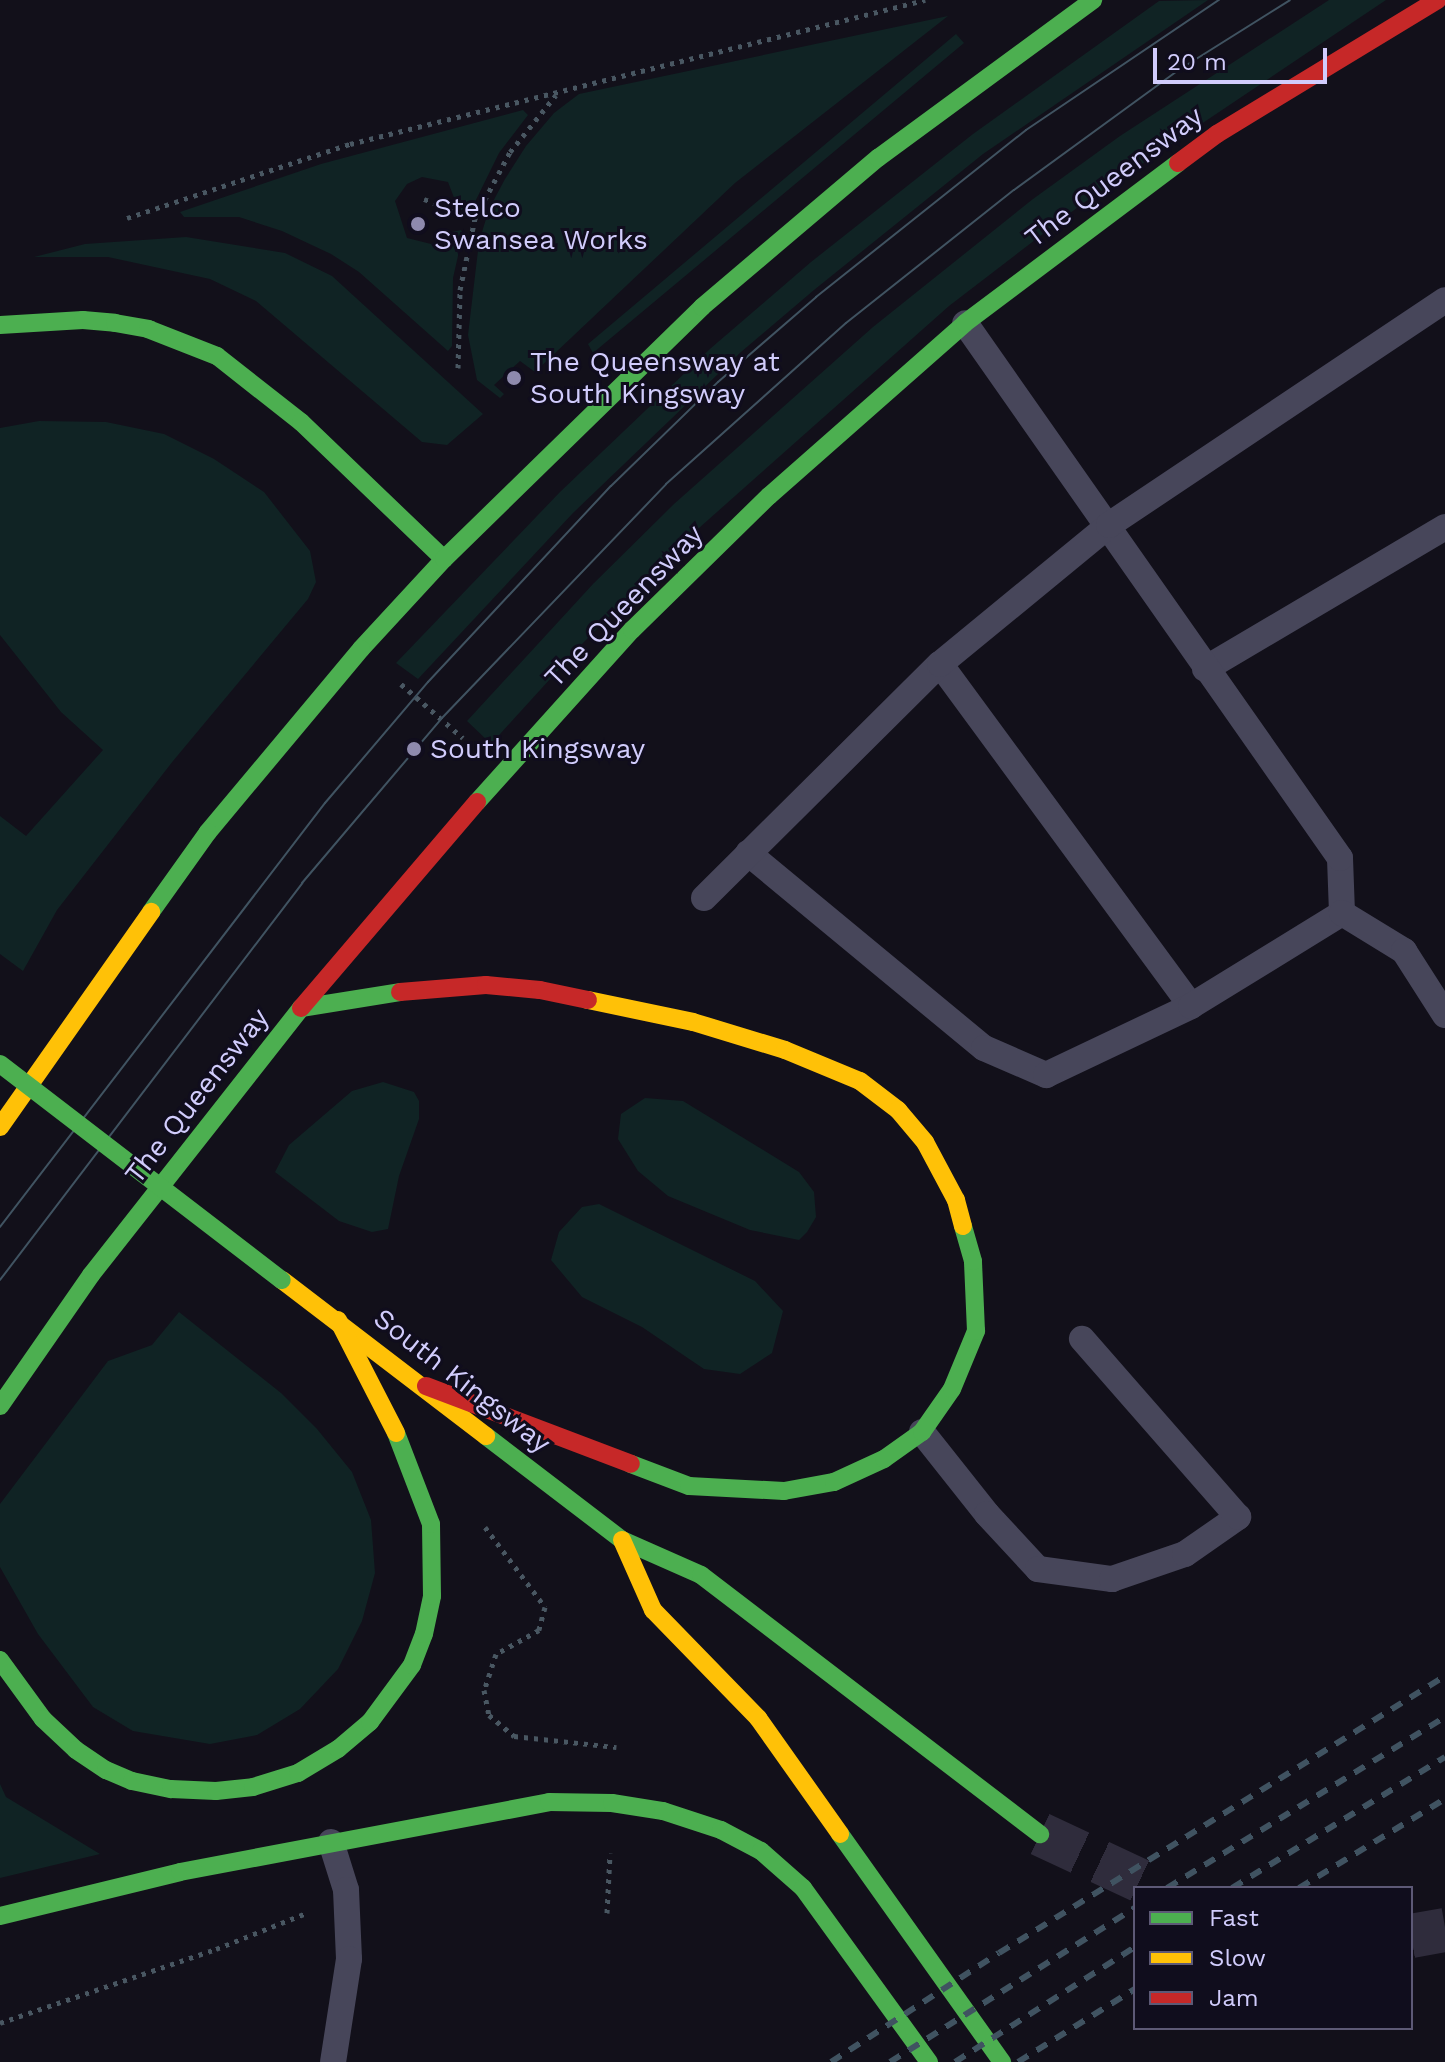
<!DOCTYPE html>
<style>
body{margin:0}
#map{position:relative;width:1445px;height:2062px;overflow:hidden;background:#12101a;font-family:"Work Sans",sans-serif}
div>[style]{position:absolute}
.green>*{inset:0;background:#102324}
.highway-tunnel>*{height:44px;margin-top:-22px;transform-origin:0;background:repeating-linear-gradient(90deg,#2f2c3c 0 44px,transparent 0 66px)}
.path>*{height:5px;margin-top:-2.5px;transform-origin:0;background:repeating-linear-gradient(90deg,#495762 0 4px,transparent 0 10px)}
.lane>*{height:26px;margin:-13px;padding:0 13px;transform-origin:13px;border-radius:13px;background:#47465a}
.fast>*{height:18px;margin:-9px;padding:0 9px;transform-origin:9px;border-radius:9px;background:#4caf50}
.slow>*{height:18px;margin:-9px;padding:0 9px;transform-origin:9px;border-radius:9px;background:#ffc107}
.jam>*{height:18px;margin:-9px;padding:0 9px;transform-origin:9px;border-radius:9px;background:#c62828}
.tram>*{height:2px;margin:-1px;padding:0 1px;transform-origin:1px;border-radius:1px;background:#405361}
.rail>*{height:6px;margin-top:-3px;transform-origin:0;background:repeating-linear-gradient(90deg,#405361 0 12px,transparent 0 22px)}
.fast-bridge>*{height:18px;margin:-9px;padding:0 9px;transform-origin:9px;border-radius:9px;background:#4caf50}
.dots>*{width:22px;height:22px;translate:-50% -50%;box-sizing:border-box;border:4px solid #100d1d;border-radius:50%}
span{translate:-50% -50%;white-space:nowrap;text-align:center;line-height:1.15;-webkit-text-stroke:6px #100d1d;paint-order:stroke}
.street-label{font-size:28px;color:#d1ccfc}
.poi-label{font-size:28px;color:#d1ccfc}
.left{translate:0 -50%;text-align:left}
.legend{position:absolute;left:1133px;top:1886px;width:280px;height:144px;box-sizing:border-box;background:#100d1d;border:2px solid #5d5976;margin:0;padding:10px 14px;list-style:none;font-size:24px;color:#d1ccfc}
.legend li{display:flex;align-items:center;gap:16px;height:40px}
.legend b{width:40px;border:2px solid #5d5976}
.scale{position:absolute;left:1153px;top:48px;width:174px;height:36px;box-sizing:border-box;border:4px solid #d1ccfc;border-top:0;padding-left:10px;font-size:24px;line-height:28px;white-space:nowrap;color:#d1ccfc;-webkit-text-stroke:6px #100d1d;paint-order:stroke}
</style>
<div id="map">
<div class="green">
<i style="clip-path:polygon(1208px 0,983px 154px,814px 290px,741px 352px,573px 513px,418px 679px,396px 663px,560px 492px,711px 348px,811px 262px,973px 134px,1159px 1px)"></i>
<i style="clip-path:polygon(1329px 0,1386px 0,1082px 204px,949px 306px,681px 544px,582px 644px,491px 744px,467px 721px,593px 584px,674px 504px,873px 327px,1033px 199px,1120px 136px)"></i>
<i style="clip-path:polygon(948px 16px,735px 183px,535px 372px,520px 361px,494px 385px,504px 394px,500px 398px,477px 380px,468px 335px,479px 242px,489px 209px,505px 179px,526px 146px,554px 113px,579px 94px)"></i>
<i style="clip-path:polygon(956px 34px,964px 43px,593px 353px,588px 344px)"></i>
<i style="clip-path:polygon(523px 110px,528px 115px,499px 153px,471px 210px,466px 213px,458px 208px,448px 182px,422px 177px,407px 184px,395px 201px,407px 238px,431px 244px,452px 232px,461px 230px,463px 234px,453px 278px,452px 346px,448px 351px,359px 272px,331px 254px,282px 231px,239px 217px,184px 217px,180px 212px,321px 164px)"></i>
<i style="clip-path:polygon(186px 237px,285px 253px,332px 276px,483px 414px,447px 445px,422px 442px,256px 301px,210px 279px,108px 257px,34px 257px,85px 244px)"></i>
<i style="clip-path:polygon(39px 421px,106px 422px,164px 434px,214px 459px,264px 492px,310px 551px,316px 582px,308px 599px,173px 761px,57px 910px,23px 971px,0 954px,0 816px,26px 836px,103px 750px,61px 712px,0 635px,0 428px)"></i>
<i style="clip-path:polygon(383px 1082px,414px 1092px,419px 1101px,419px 1119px,399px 1176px,388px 1229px,372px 1232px,339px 1221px,275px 1172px,289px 1145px,352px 1091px)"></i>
<i style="clip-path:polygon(645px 1098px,683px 1101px,799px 1172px,814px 1192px,816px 1217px,807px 1232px,799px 1240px,750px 1230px,668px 1196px,638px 1171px,618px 1139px,621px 1114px)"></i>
<i style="clip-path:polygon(599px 1204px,755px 1281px,783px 1311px,772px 1353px,740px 1374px,704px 1369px,642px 1327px,582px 1297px,551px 1260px,559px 1232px,582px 1207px)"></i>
<i style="clip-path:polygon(179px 1312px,281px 1393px,317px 1429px,352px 1472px,371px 1520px,375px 1573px,362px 1621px,338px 1669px,300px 1709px,257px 1735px,210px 1744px,133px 1731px,93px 1707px,38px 1634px,0 1567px,0 1504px,108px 1361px,152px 1345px)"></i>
<i style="clip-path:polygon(0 1784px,6px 1797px,100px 1854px,0 1878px)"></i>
</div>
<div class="highway-tunnel">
<i style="left:1040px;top:1834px;width:128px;rotate:25deg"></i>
<i style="left:1411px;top:1936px;width:35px;rotate:-10deg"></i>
</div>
<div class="path">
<i style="left:424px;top:199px;width:54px;rotate:20.4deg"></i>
<i style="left:127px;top:218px;width:235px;rotate:-18.4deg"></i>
<i style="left:350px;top:144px;width:593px;rotate:-14.06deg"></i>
<i style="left:458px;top:368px;width:78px;rotate:-88.5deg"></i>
<i style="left:460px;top:290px;width:74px;rotate:-78.2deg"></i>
<i style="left:475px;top:218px;width:75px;rotate:-62.1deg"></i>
<i style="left:510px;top:152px;width:73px;rotate:-51.1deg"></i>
<i style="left:401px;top:684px;width:82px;rotate:41.1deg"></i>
<i style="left:485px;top:1527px;width:100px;rotate:53.1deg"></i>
<i style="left:545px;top:1607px;width:24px;rotate:105deg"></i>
<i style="left:539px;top:1630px;width:49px;rotate:150.8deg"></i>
<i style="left:496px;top:1654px;width:38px;rotate:108deg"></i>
<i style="left:484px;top:1690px;width:25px;rotate:79deg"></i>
<i style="left:489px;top:1715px;width:33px;rotate:40deg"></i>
<i style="left:514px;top:1736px;width:103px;rotate:6.2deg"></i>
<i style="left:607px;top:1913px;width:60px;rotate:-87.1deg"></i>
<i style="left:0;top:2023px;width:228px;rotate:-18.9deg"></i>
<i style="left:216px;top:1949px;width:95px;rotate:-21.7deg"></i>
</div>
<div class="lane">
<i style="left:940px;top:664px;width:424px;rotate:53.7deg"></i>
<i style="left:1205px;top:669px;width:279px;rotate:-30.6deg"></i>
<i style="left:748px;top:853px;width:306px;rotate:39.6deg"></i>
<i style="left:984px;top:1048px;width:68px;rotate:23.5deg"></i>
<i style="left:1046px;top:1075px;width:161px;rotate:-25.4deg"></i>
<i style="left:1191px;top:1006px;width:177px;rotate:-31.6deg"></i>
<i style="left:1342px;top:913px;width:55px;rotate:-92.1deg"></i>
<i style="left:1340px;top:858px;width:653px;rotate:-125.03deg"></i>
<i style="left:704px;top:898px;width:332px;rotate:-44.8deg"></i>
<i style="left:940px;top:664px;width:219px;rotate:-39.4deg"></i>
<i style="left:1109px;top:525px;width:404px;rotate:-33.8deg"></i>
<i style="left:1342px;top:913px;width:73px;rotate:31.5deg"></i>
<i style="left:1404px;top:951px;width:76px;rotate:57.4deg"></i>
<i style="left:922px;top:1432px;width:105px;rotate:51.6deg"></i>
<i style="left:987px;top:1514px;width:75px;rotate:47.2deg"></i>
<i style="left:1038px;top:1569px;width:75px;rotate:7.7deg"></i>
<i style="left:1112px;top:1579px;width:77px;rotate:-18.9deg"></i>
<i style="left:1185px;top:1554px;width:65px;rotate:-34.9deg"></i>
<i style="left:1238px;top:1517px;width:237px;rotate:-131.2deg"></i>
<i style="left:331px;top:1842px;width:50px;rotate:72.6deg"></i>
<i style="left:346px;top:1890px;width:69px;rotate:87.5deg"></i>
<i style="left:349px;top:1959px;width:104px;rotate:98.8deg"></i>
</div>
<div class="fast">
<i style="left:0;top:325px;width:83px;rotate:-3.4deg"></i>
<i style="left:83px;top:320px;width:32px;rotate:5deg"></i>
<i style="left:115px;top:323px;width:34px;rotate:10deg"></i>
<i style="left:148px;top:329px;width:74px;rotate:21.4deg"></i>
<i style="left:217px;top:356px;width:107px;rotate:38.2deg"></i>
<i style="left:301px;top:422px;width:198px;rotate:43.8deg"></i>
<i style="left:444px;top:559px;width:122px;rotate:132.7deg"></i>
<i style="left:361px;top:649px;width:239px;rotate:129.9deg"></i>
<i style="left:208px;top:832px;width:98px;rotate:125.5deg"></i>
<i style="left:444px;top:559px;width:361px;rotate:-44.3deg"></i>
<i style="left:702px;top:307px;width:231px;rotate:-40.3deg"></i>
<i style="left:878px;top:158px;width:267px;rotate:-36.3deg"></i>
<i style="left:477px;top:802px;width:232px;rotate:-48deg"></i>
<i style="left:632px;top:630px;width:192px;rotate:-44.4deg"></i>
<i style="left:769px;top:496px;width:261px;rotate:-41.4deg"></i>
<i style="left:965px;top:323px;width:266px;rotate:-36.9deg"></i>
<i style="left:0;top:1406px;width:160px;rotate:-55.2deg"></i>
<i style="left:91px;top:1275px;width:340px;rotate:-51.8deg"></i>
<i style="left:301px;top:1008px;width:100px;rotate:-9.2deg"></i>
<i style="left:486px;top:1436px;width:171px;rotate:37.4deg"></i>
<i style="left:631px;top:1464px;width:62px;rotate:20.8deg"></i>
<i style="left:689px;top:1486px;width:95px;rotate:3deg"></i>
<i style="left:784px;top:1491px;width:51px;rotate:-10.2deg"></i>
<i style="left:834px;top:1482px;width:55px;rotate:-24.7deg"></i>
<i style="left:884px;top:1459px;width:47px;rotate:-35.4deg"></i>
<i style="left:922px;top:1432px;width:52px;rotate:-55.1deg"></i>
<i style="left:952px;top:1389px;width:63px;rotate:-67.5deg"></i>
<i style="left:976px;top:1331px;width:70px;rotate:-92.5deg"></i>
<i style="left:973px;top:1261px;width:36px;rotate:-106deg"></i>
<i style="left:622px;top:1540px;width:86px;rotate:23.9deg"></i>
<i style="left:701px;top:1575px;width:427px;rotate:37.4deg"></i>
<i style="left:0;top:1660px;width:73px;rotate:53.9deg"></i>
<i style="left:43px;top:1719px;width:45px;rotate:43.2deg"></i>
<i style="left:76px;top:1750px;width:36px;rotate:34deg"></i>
<i style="left:106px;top:1770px;width:28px;rotate:23deg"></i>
<i style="left:132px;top:1781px;width:40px;rotate:12deg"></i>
<i style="left:171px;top:1789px;width:45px;rotate:2.5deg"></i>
<i style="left:216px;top:1791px;width:37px;rotate:-6deg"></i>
<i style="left:253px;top:1787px;width:47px;rotate:-17.3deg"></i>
<i style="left:298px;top:1773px;width:47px;rotate:-31deg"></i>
<i style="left:338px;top:1749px;width:42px;rotate:-40.2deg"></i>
<i style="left:370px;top:1722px;width:71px;rotate:-53.6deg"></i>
<i style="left:412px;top:1665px;width:33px;rotate:-69deg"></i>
<i style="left:424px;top:1634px;width:39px;rotate:-78deg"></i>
<i style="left:432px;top:1596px;width:72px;rotate:-90.8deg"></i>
<i style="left:431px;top:1524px;width:97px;rotate:-111deg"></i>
<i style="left:840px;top:1834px;width:280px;rotate:54.6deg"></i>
<i style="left:0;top:1916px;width:185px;rotate:-13.7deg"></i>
<i style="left:180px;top:1872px;width:376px;rotate:-10.7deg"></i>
<i style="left:549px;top:1802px;width:63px;rotate:0.9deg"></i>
<i style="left:612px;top:1803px;width:52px;rotate:8.9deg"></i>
<i style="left:663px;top:1811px;width:61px;rotate:18.1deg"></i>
<i style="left:721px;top:1830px;width:45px;rotate:27.7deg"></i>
<i style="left:761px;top:1851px;width:56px;rotate:41.4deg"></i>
<i style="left:803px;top:1888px;width:215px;rotate:54.1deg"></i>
</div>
<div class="slow">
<i style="left:588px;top:1000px;width:107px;rotate:11.8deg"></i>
<i style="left:693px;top:1022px;width:96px;rotate:16.9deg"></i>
<i style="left:785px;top:1050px;width:81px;rotate:22.5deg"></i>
<i style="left:860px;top:1081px;width:48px;rotate:37.3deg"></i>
<i style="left:898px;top:1110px;width:42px;rotate:49.8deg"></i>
<i style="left:925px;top:1142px;width:66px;rotate:61.9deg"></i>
<i style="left:956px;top:1200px;width:27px;rotate:75deg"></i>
<i style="left:0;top:1127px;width:263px;rotate:-54.9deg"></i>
<i style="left:282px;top:1280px;width:257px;rotate:37.4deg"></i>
<i style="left:338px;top:1320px;width:127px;rotate:62.8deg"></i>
<i style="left:622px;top:1540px;width:77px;rotate:66.1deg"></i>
<i style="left:653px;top:1610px;width:151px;rotate:45.8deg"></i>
<i style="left:758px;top:1718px;width:142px;rotate:54.7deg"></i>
</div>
<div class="jam">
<i style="left:1178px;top:163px;width:49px;rotate:-36.6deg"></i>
<i style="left:1217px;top:134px;width:258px;rotate:-31.3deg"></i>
<i style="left:400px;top:992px;width:86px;rotate:-4.7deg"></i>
<i style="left:486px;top:985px;width:54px;rotate:5.3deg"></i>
<i style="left:540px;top:990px;width:49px;rotate:11.8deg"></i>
<i style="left:301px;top:1008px;width:271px;rotate:-49.5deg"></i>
<i style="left:426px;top:1386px;width:219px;rotate:20.8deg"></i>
</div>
<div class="tram">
<i style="left:0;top:1227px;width:534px;rotate:-52.53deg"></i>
<i style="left:325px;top:803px;width:159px;rotate:-49.6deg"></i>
<i style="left:428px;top:682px;width:268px;rotate:-47deg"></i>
<i style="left:611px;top:486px;width:149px;rotate:-44.2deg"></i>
<i style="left:718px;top:382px;width:130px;rotate:-40.9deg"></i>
<i style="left:816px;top:297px;width:268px;rotate:-38.5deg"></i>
<i style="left:1026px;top:130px;width:233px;rotate:-34deg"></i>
<i style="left:0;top:1280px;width:499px;rotate:-52.7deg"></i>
<i style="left:302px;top:883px;width:215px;rotate:-49.7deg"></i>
<i style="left:441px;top:719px;width:325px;rotate:-46.2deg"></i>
<i style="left:666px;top:484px;width:241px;rotate:-41.8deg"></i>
<i style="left:846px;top:323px;width:214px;rotate:-38.4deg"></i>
<i style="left:1014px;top:190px;width:202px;rotate:-36.1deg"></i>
<i style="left:1177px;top:71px;width:133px;rotate:-32.1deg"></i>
</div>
<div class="rail">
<i style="left:1167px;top:1888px;width:326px;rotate:-31.6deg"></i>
<i style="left:1232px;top:1888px;width:250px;rotate:-31.6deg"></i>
<i style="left:1299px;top:1888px;width:171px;rotate:-31.4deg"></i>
<i style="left:831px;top:2062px;width:200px;rotate:-33deg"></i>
<i style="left:999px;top:1953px;width:525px;rotate:-31.84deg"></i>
<i style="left:890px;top:2062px;width:289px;rotate:-32.2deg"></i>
<i style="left:955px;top:2062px;width:214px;rotate:-32.6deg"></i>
<i style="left:1018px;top:2062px;width:138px;rotate:-32deg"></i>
</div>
<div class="fast-bridge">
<i style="left:0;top:1064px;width:355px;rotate:37.5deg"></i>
</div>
<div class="dots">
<i style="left:418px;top:224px;background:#8e8aad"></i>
<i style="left:514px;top:378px;background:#8e8aad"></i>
<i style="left:414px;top:749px;background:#8e8aad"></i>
</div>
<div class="street-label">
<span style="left:1114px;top:177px;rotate:-37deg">The Queensway</span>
<span style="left:624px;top:606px;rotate:-46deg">The Queensway</span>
<span style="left:197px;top:1096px;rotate:-52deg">The Queensway</span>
<span style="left:462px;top:1381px;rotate:38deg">South Kingsway</span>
</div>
<div class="poi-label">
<span class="left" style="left:434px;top:224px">Stelco<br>Swansea Works</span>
<span class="left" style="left:530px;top:378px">The Queensway at<br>South Kingsway</span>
<span class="left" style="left:430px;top:749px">South Kingsway</span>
</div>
<ul class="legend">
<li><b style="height:10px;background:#4caf50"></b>Fast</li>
<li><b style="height:10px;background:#ffc107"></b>Slow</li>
<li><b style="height:10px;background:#c62828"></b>Jam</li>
</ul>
<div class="scale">20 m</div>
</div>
